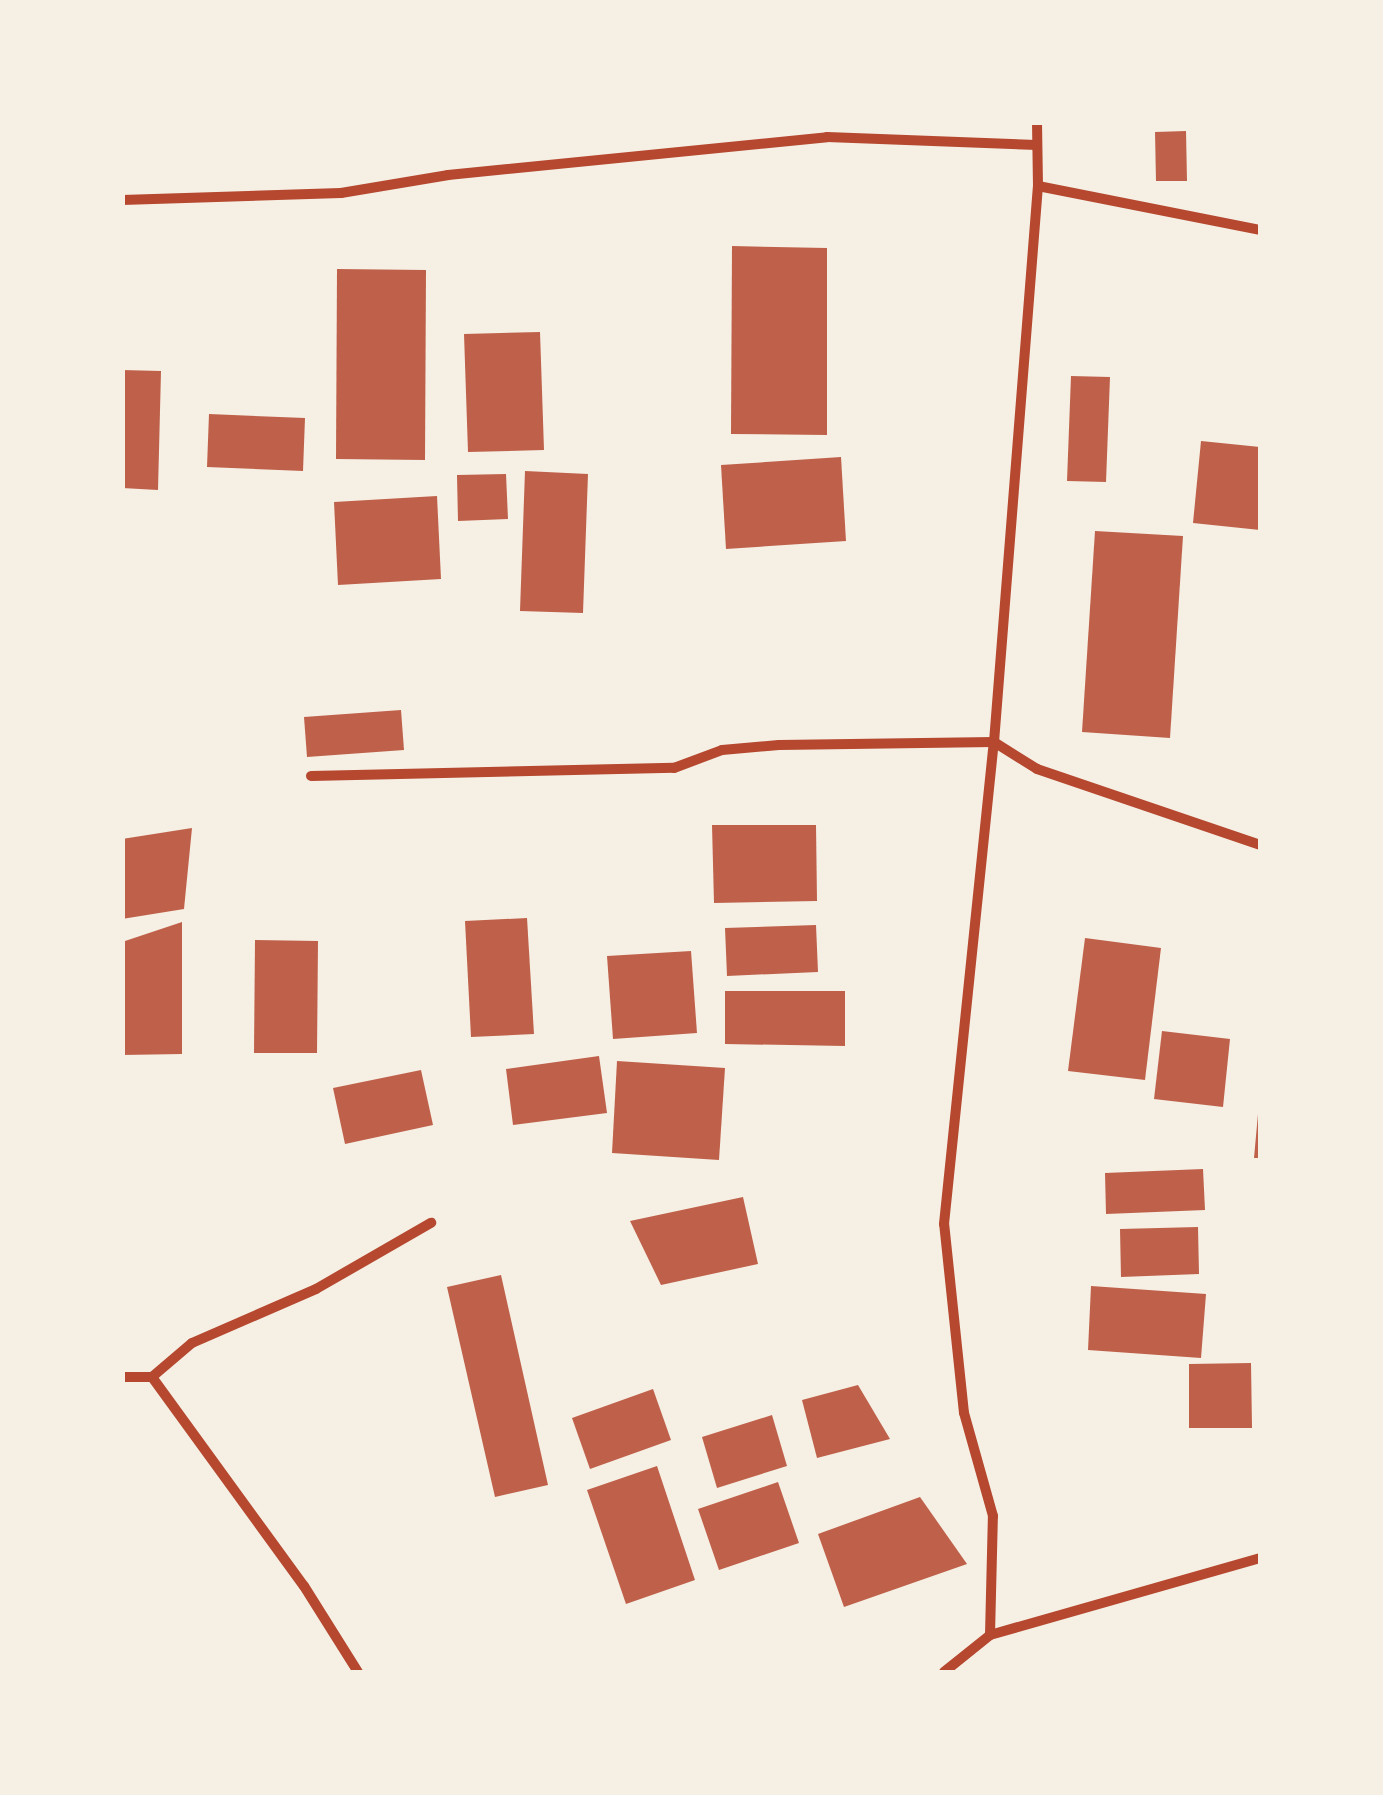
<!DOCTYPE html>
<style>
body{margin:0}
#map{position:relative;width:1383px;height:1795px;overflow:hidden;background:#f6efe4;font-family:Roboto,sans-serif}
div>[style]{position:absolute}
.building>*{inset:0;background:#bf614a}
.minor>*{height:10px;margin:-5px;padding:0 5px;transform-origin:5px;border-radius:5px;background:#b5482f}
span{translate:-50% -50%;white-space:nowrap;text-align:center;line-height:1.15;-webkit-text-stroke:8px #f6efe4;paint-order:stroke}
.frame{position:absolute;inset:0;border:125px solid #f6efe4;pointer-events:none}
</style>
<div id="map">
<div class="building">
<i style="clip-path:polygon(1186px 131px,1187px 181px,1156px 181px,1155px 132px)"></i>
<i style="clip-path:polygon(732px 246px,827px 248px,827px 435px,731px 434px)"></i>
<i style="clip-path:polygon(337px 269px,426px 270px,425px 460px,336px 459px)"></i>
<i style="clip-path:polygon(540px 332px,544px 450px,468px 452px,464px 334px)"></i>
<i style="clip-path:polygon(122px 370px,161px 371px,158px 490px,122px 488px)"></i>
<i style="clip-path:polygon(1071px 376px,1110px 377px,1106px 482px,1067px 481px)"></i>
<i style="clip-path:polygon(209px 414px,305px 418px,303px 471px,207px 467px)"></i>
<i style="clip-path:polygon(1201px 441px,1260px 447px,1260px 530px,1193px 523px)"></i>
<i style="clip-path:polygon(841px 457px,846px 541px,726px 549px,721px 465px)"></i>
<i style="clip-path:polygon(525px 471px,588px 474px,583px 613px,520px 611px)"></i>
<i style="clip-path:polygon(506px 474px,508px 519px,458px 521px,457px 475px)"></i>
<i style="clip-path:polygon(437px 496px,441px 579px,338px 585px,334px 502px)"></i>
<i style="clip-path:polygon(1095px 531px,1183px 536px,1170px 738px,1082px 732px)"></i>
<i style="clip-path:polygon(401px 710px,404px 750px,307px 757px,304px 717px)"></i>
<i style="clip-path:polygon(712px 825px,816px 825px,817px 901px,714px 903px)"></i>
<i style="clip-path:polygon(192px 828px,184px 909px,122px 919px,122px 839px)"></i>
<i style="clip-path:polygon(527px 918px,534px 1034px,471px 1037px,465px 921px)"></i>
<i style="clip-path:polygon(182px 922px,182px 1054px,122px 1055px,122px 942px)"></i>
<i style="clip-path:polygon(816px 925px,818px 972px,727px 976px,725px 928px)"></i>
<i style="clip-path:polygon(1085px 938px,1161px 948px,1145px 1080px,1068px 1071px)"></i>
<i style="clip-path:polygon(255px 940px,318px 941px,317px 1053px,254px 1053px)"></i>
<i style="clip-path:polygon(691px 951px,697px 1033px,613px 1039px,607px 956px)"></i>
<i style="clip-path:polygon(725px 991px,845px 991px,845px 1046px,725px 1044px)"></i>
<i style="clip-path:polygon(1162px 1031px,1230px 1039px,1223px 1107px,1154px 1099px)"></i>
<i style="clip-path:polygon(599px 1056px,607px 1113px,513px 1125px,506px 1069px)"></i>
<i style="clip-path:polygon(617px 1061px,725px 1068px,719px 1160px,612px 1153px)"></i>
<i style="clip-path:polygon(421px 1070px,433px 1125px,345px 1144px,333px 1088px)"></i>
<i style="clip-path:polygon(1258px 1114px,1260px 1114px,1260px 1158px,1254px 1158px)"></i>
<i style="clip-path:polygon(1203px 1169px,1205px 1210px,1106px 1214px,1105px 1173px)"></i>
<i style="clip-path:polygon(743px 1197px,758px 1264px,661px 1285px,630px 1221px)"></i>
<i style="clip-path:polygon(1198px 1227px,1199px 1274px,1121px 1277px,1120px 1229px)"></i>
<i style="clip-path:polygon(501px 1275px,548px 1485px,495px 1497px,447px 1287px)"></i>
<i style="clip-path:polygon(1091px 1286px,1206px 1294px,1201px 1358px,1088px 1350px)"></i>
<i style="clip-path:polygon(1251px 1363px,1252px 1428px,1189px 1428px,1189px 1364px)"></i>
<i style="clip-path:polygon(858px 1385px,890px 1439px,817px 1458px,802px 1400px)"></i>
<i style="clip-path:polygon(653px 1389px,671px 1440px,590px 1469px,572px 1418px)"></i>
<i style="clip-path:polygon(772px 1415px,787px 1466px,717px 1488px,702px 1437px)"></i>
<i style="clip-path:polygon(657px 1466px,695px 1580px,626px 1604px,587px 1490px)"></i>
<i style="clip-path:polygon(778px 1482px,799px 1543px,719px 1570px,698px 1509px)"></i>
<i style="clip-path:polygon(920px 1497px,967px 1564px,844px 1607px,818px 1534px)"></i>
</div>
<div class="minor">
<i style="left:1038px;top:186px;width:226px;rotate:11.2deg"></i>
<i style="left:122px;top:200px;width:219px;rotate:-1.8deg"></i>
<i style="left:341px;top:193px;width:109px;rotate:-9.5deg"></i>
<i style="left:448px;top:175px;width:381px;rotate:-5.7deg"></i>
<i style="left:827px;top:137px;width:210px;rotate:2.2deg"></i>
<i style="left:311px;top:776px;width:363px;rotate:-1.3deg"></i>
<i style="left:674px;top:768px;width:51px;rotate:-20.6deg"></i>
<i style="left:722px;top:750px;width:57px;rotate:-5deg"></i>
<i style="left:779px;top:745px;width:215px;rotate:-0.8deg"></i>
<i style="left:994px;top:742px;width:51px;rotate:32.1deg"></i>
<i style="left:1037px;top:769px;width:236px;rotate:18.8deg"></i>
<i style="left:122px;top:1377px;width:30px"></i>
<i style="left:152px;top:1377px;width:52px;rotate:-40.4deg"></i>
<i style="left:192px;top:1343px;width:135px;rotate:-23.5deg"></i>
<i style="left:316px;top:1289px;width:133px;rotate:-29.9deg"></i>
<i style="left:152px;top:1377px;width:258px;rotate:54deg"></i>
<i style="left:304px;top:1586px;width:102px;rotate:57.9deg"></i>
<i style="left:990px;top:1635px;width:119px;rotate:-88.6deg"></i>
<i style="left:993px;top:1516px;width:107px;rotate:-105.7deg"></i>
<i style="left:964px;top:1413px;width:190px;rotate:-96deg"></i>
<i style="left:944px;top:1224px;width:485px;rotate:-84.1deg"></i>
<i style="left:994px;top:742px;width:558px;rotate:-85.48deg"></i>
<i style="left:1038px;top:186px;width:64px;rotate:-90.9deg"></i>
<i style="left:944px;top:1672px;width:59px;rotate:-38.8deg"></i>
<i style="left:990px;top:1635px;width:281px;rotate:-15.9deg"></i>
</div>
<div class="frame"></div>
</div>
